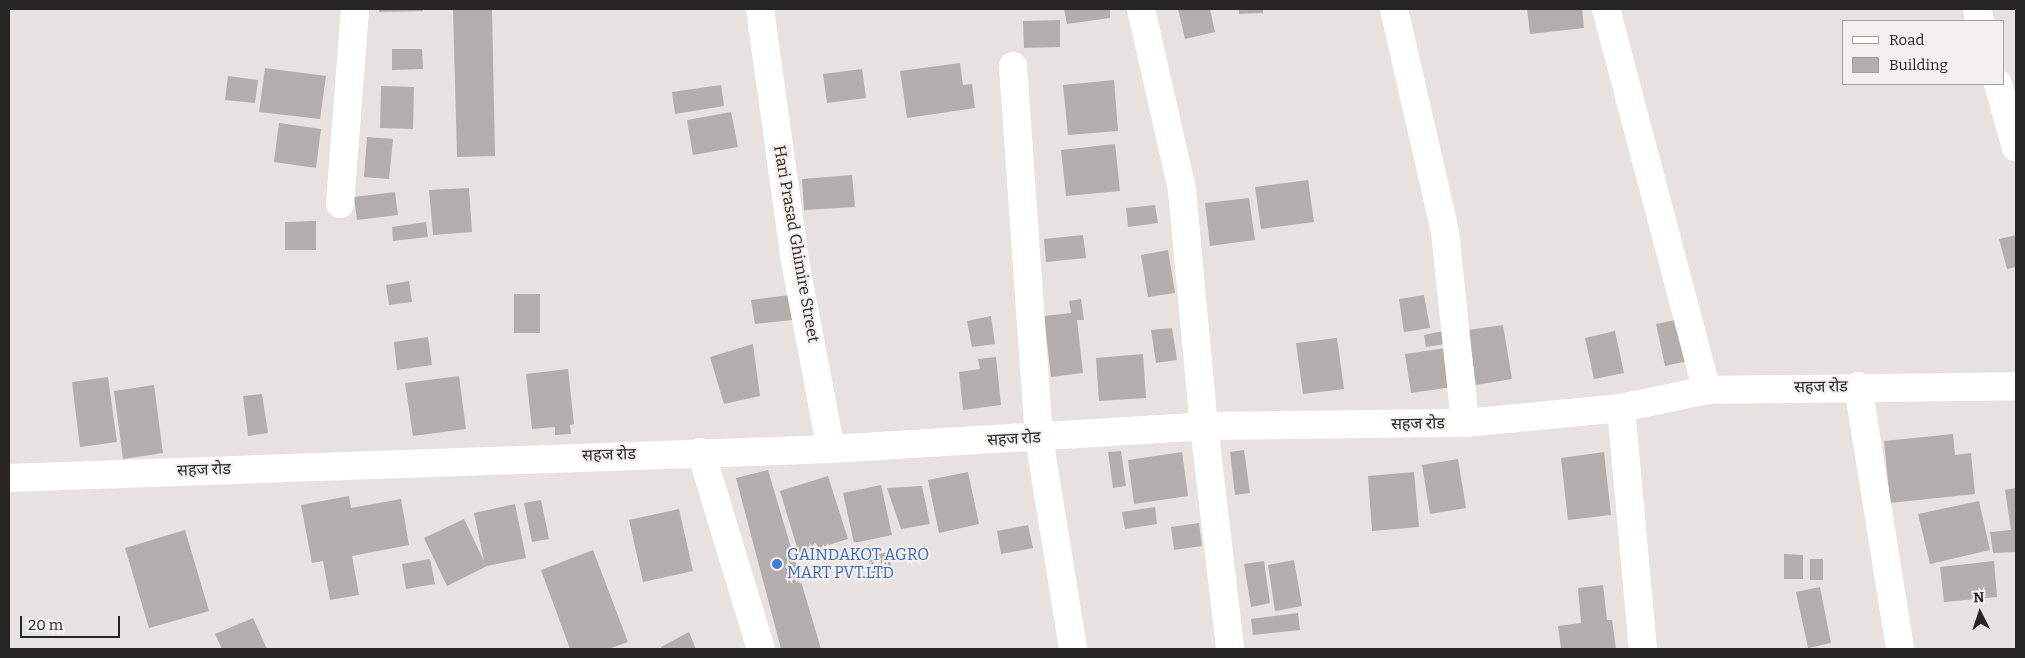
<!DOCTYPE html>
<meta charset="utf-8">
<style>
body{margin:0}
#map{position:relative;width:2025px;height:658px;overflow:hidden;background:#e7e2df;font-family:Bitter,"Noto Sans Devanagari",serif}
div>[style]{position:absolute}
.building>*{inset:0;background:#b3aeab}
.street>*{height:28px;margin:-14px;padding:0 14px;transform-origin:14px;border-radius:14px;background:#fff}
.dots>*{width:14px;height:14px;translate:-50% -50%;box-sizing:border-box;border:2px solid #f4efec;border-radius:50%}
span{translate:-50% -50%;white-space:nowrap;text-align:center;line-height:1.15;-webkit-text-stroke:4px #f4efec;paint-order:stroke}
.street-label{font-size:16px;color:#272524}
.shop-label{font-size:16px;color:#366cbe}
.left{translate:0 -50%;text-align:left}
.frame{position:absolute;inset:0;border:10px solid #272524;pointer-events:none}
.legend{position:absolute;left:1842px;top:20px;width:162px;height:65px;box-sizing:border-box;background:#f4efec;border:1px solid #a29e9c;margin:0;padding:6px 9px;list-style:none;font-size:15px;color:#272524}
.legend li{display:flex;align-items:center;gap:10px;height:25px}
.legend b{width:25px;border:1px solid #a29e9c}
.north{position:absolute;left:1955px;top:588px;width:50px;height:50px;-webkit-text-stroke:4px #f4efec;paint-order:stroke;rotate:356deg;font-size:14px;font-weight:700;line-height:20px;text-align:center;color:#272524}
.north::after{content:'';display:block;margin:auto;width:18px;height:22px;background:#272524;clip-path:polygon(50% 0,100% 100%,50% 72%,0 100%)}
.scale{position:absolute;left:20px;top:616px;width:100px;height:22px;box-sizing:border-box;border:2px solid #272524;border-top:0;padding-left:6px;font-size:15px;line-height:18px;white-space:nowrap;color:#272524;-webkit-text-stroke:4px #f4efec;paint-order:stroke}
</style>
<div id="map">
<div class="building">
<i style="clip-path:polygon(379px 9px,423px 9px,423px 11px,379px 12px)"></i>
<i style="clip-path:polygon(453px 9px,492px 9px,495px 156px,457px 157px)"></i>
<i style="clip-path:polygon(1064px 9px,1110px 9px,1110px 18px,1067px 24px)"></i>
<i style="clip-path:polygon(1178px 9px,1210px 9px,1215px 32px,1185px 39px)"></i>
<i style="clip-path:polygon(1239px 9px,1263px 9px,1263px 13px,1239px 14px)"></i>
<i style="clip-path:polygon(1527px 9px,1582px 9px,1584px 28px,1530px 34px)"></i>
<i style="clip-path:polygon(1060px 20px,1060px 47px,1024px 48px,1023px 21px)"></i>
<i style="clip-path:polygon(392px 49px,422px 49px,423px 69px,392px 70px)"></i>
<i style="clip-path:polygon(960px 63px,963px 85px,972px 84px,975px 108px,907px 118px,900px 71px)"></i>
<i style="clip-path:polygon(265px 68px,326px 76px,320px 119px,259px 112px)"></i>
<i style="clip-path:polygon(862px 69px,866px 98px,827px 103px,823px 74px)"></i>
<i style="clip-path:polygon(228px 76px,258px 80px,255px 103px,225px 100px)"></i>
<i style="clip-path:polygon(1114px 80px,1118px 131px,1068px 135px,1063px 85px)"></i>
<i style="clip-path:polygon(721px 85px,724px 106px,675px 114px,672px 92px)"></i>
<i style="clip-path:polygon(381px 86px,414px 87px,413px 129px,380px 128px)"></i>
<i style="clip-path:polygon(731px 112px,738px 147px,693px 155px,687px 120px)"></i>
<i style="clip-path:polygon(279px 123px,321px 129px,316px 168px,274px 162px)"></i>
<i style="clip-path:polygon(367px 137px,393px 139px,389px 179px,364px 177px)"></i>
<i style="clip-path:polygon(1115px 144px,1120px 191px,1066px 196px,1061px 150px)"></i>
<i style="clip-path:polygon(852px 175px,855px 207px,804px 210px,802px 179px)"></i>
<i style="clip-path:polygon(1308px 180px,1314px 222px,1261px 229px,1255px 187px)"></i>
<i style="clip-path:polygon(469px 188px,472px 232px,433px 235px,429px 190px)"></i>
<i style="clip-path:polygon(395px 192px,398px 215px,357px 220px,354px 197px)"></i>
<i style="clip-path:polygon(1249px 198px,1255px 240px,1210px 246px,1205px 203px)"></i>
<i style="clip-path:polygon(1155px 205px,1158px 223px,1128px 227px,1126px 208px)"></i>
<i style="clip-path:polygon(316px 221px,316px 250px,285px 250px,285px 222px)"></i>
<i style="clip-path:polygon(426px 222px,428px 237px,393px 241px,392px 227px)"></i>
<i style="clip-path:polygon(1083px 235px,1086px 258px,1046px 262px,1044px 239px)"></i>
<i style="clip-path:polygon(2016px 235px,2016px 267px,2007px 269px,1999px 239px)"></i>
<i style="clip-path:polygon(1168px 250px,1175px 293px,1148px 297px,1141px 255px)"></i>
<i style="clip-path:polygon(409px 281px,412px 302px,389px 305px,386px 285px)"></i>
<i style="clip-path:polygon(514px 294px,540px 294px,540px 333px,514px 333px)"></i>
<i style="clip-path:polygon(790px 295px,792px 320px,755px 324px,751px 300px)"></i>
<i style="clip-path:polygon(1424px 295px,1430px 328px,1404px 332px,1399px 299px)"></i>
<i style="clip-path:polygon(1081px 299px,1084px 320px,1077px 320px,1083px 373px,1051px 377px,1044px 316px,1071px 313px,1069px 301px)"></i>
<i style="clip-path:polygon(991px 316px,995px 344px,972px 347px,967px 321px)"></i>
<i style="clip-path:polygon(1680px 319px,1688px 361px,1665px 366px,1656px 324px)"></i>
<i style="clip-path:polygon(1503px 325px,1512px 379px,1476px 385px,1468px 330px)"></i>
<i style="clip-path:polygon(1172px 328px,1177px 360px,1156px 363px,1151px 330px)"></i>
<i style="clip-path:polygon(1443px 331px,1445px 344px,1426px 347px,1424px 335px)"></i>
<i style="clip-path:polygon(1615px 331px,1624px 373px,1594px 379px,1585px 338px)"></i>
<i style="clip-path:polygon(428px 337px,432px 365px,397px 370px,394px 342px)"></i>
<i style="clip-path:polygon(1337px 338px,1344px 389px,1303px 394px,1296px 343px)"></i>
<i style="clip-path:polygon(753px 344px,760px 396px,724px 404px,710px 357px)"></i>
<i style="clip-path:polygon(1446px 348px,1452px 387px,1411px 393px,1405px 354px)"></i>
<i style="clip-path:polygon(1143px 354px,1146px 398px,1099px 401px,1096px 358px)"></i>
<i style="clip-path:polygon(996px 357px,1001px 405px,963px 410px,959px 372px,980px 369px,978px 359px)"></i>
<i style="clip-path:polygon(568px 369px,574px 424px,570px 425px,571px 434px,555px 435px,555px 427px,532px 429px,526px 374px)"></i>
<i style="clip-path:polygon(459px 376px,466px 429px,413px 436px,405px 383px)"></i>
<i style="clip-path:polygon(108px 377px,117px 442px,80px 447px,72px 382px)"></i>
<i style="clip-path:polygon(154px 385px,163px 453px,123px 459px,114px 391px)"></i>
<i style="clip-path:polygon(262px 394px,268px 433px,248px 436px,243px 396px)"></i>
<i style="clip-path:polygon(1953px 434px,1955px 455px,1971px 453px,1975px 494px,1890px 503px,1884px 441px)"></i>
<i style="clip-path:polygon(1244px 450px,1250px 493px,1235px 495px,1230px 452px)"></i>
<i style="clip-path:polygon(1121px 451px,1126px 486px,1113px 488px,1108px 452px)"></i>
<i style="clip-path:polygon(1182px 452px,1188px 496px,1134px 504px,1128px 460px)"></i>
<i style="clip-path:polygon(1604px 452px,1611px 515px,1568px 520px,1561px 458px)"></i>
<i style="clip-path:polygon(1458px 459px,1466px 508px,1430px 514px,1422px 465px)"></i>
<i style="clip-path:polygon(768px 470px,821px 649px,781px 649px,736px 478px)"></i>
<i style="clip-path:polygon(968px 472px,979px 524px,939px 533px,928px 480px)"></i>
<i style="clip-path:polygon(1414px 472px,1419px 527px,1372px 531px,1368px 476px)"></i>
<i style="clip-path:polygon(828px 476px,848px 539px,799px 554px,780px 491px)"></i>
<i style="clip-path:polygon(881px 485px,892px 535px,854px 543px,843px 493px)"></i>
<i style="clip-path:polygon(922px 486px,930px 524px,901px 529px,887px 488px)"></i>
<i style="clip-path:polygon(2016px 488px,2016px 552px,1993px 553px,1990px 532px,2011px 530px,2005px 490px)"></i>
<i style="clip-path:polygon(349px 496px,351px 508px,401px 499px,409px 545px,352px 556px,359px 595px,330px 600px,323px 561px,312px 563px,301px 505px)"></i>
<i style="clip-path:polygon(541px 500px,549px 539px,532px 542px,524px 503px)"></i>
<i style="clip-path:polygon(1979px 501px,1990px 550px,1930px 564px,1918px 514px)"></i>
<i style="clip-path:polygon(515px 504px,526px 558px,487px 566px,447px 586px,424px 538px,464px 519px,484px 561px,474px 513px)"></i>
<i style="clip-path:polygon(1155px 507px,1157px 524px,1125px 529px,1122px 512px)"></i>
<i style="clip-path:polygon(679px 509px,693px 571px,643px 582px,629px 520px)"></i>
<i style="clip-path:polygon(1199px 523px,1202px 546px,1174px 550px,1171px 527px)"></i>
<i style="clip-path:polygon(1028px 525px,1033px 548px,1001px 554px,997px 531px)"></i>
<i style="clip-path:polygon(185px 530px,209px 611px,149px 628px,125px 548px)"></i>
<i style="clip-path:polygon(593px 550px,628px 642px,608px 649px,570px 649px,541px 570px)"></i>
<i style="clip-path:polygon(888px 552px,892px 570px,872px 575px,868px 557px)"></i>
<i style="clip-path:polygon(1784px 554px,1803px 555px,1803px 579px,1784px 579px)"></i>
<i style="clip-path:polygon(430px 559px,435px 584px,406px 589px,402px 564px)"></i>
<i style="clip-path:polygon(1810px 559px,1823px 559px,1823px 580px,1810px 580px)"></i>
<i style="clip-path:polygon(1294px 560px,1302px 606px,1275px 611px,1268px 565px)"></i>
<i style="clip-path:polygon(1264px 561px,1270px 603px,1251px 607px,1244px 564px)"></i>
<i style="clip-path:polygon(1994px 561px,1997px 597px,1944px 602px,1940px 567px)"></i>
<i style="clip-path:polygon(1603px 585px,1607px 620px,1612px 620px,1616px 649px,1561px 649px,1558px 626px,1581px 623px,1578px 588px)"></i>
<i style="clip-path:polygon(1820px 587px,1831px 643px,1808px 648px,1796px 592px)"></i>
<i style="clip-path:polygon(1298px 613px,1300px 630px,1253px 635px,1251px 619px)"></i>
<i style="clip-path:polygon(253px 618px,267px 649px,222px 649px,215px 634px)"></i>
<i style="clip-path:polygon(689px 632px,696px 649px,662px 649px,661px 647px)"></i>
</div>
<div class="street">
<i style="left:760px;top:9px;width:254px;rotate:82.1deg"></i>
<i style="left:795px;top:261px;width:191px;rotate:79.2deg"></i>
<i style="left:1141px;top:9px;width:186px;rotate:77.2deg"></i>
<i style="left:1182px;top:190px;width:237px;rotate:84.7deg"></i>
<i style="left:1204px;top:426px;width:225px;rotate:83.3deg"></i>
<i style="left:1394px;top:9px;width:229px;rotate:77.1deg"></i>
<i style="left:1445px;top:232px;width:192px;rotate:84deg"></i>
<i style="left:1606px;top:9px;width:394px;rotate:75.2deg"></i>
<i style="left:1977px;top:9px;width:12px;rotate:76deg"></i>
<i style="left:1013px;top:66px;width:373px;rotate:86deg"></i>
<i style="left:1039px;top:438px;width:214px;rotate:80.8deg"></i>
<i style="left:1998px;top:84px;width:66px;rotate:74.3deg"></i>
<i style="left:340px;top:204px;width:196px;rotate:-85.6deg"></i>
<i style="left:1858px;top:386px;width:266px;rotate:80.9deg"></i>
<i style="left:1621px;top:408px;width:242px;rotate:84.8deg"></i>
<i style="left:701px;top:452px;width:206px;rotate:73.1deg"></i>
<i style="left:9px;top:478px;width:823px;rotate:-2.02deg"></i>
<i style="left:831px;top:449px;width:374px;rotate:-3.5deg"></i>
<i style="left:1204px;top:426px;width:261px;rotate:-0.7deg"></i>
<i style="left:1465px;top:423px;width:157px;rotate:-5.5deg"></i>
<i style="left:1621px;top:408px;width:88px;rotate:-11.8deg"></i>
<i style="left:1707px;top:390px;width:309px;rotate:-0.7deg"></i>
</div>
<div class="dots">
<i style="left:777px;top:564px;background:#3f7fe0"></i>
</div>
<div class="street-label">
<span style="left:796px;top:244px;rotate:80deg">Hari Prasad Ghimire Street</span>
<span style="left:1821px;top:387px;rotate:-1deg">सहज रोड</span>
<span style="left:1418px;top:424px;rotate:-1deg">सहज रोड</span>
<span style="left:1014px;top:439px;rotate:-3deg">सहज रोड</span>
<span style="left:609px;top:455px;rotate:-2deg">सहज रोड</span>
<span style="left:204px;top:470px;rotate:-2deg">सहज रोड</span>
</div>
<div class="shop-label">
<span class="left" style="left:787px;top:564px">GAINDAKOT AGRO<br>MART PVT.LTD</span>
</div>
<div class="frame"></div>
<ul class="legend">
<li><b style="height:6px;background:#fff"></b>Road</li>
<li><b style="height:14px;background:#b3aeab"></b>Building</li>
</ul>
<div class="north">N</div>
<div class="scale">20 m</div>
</div>
